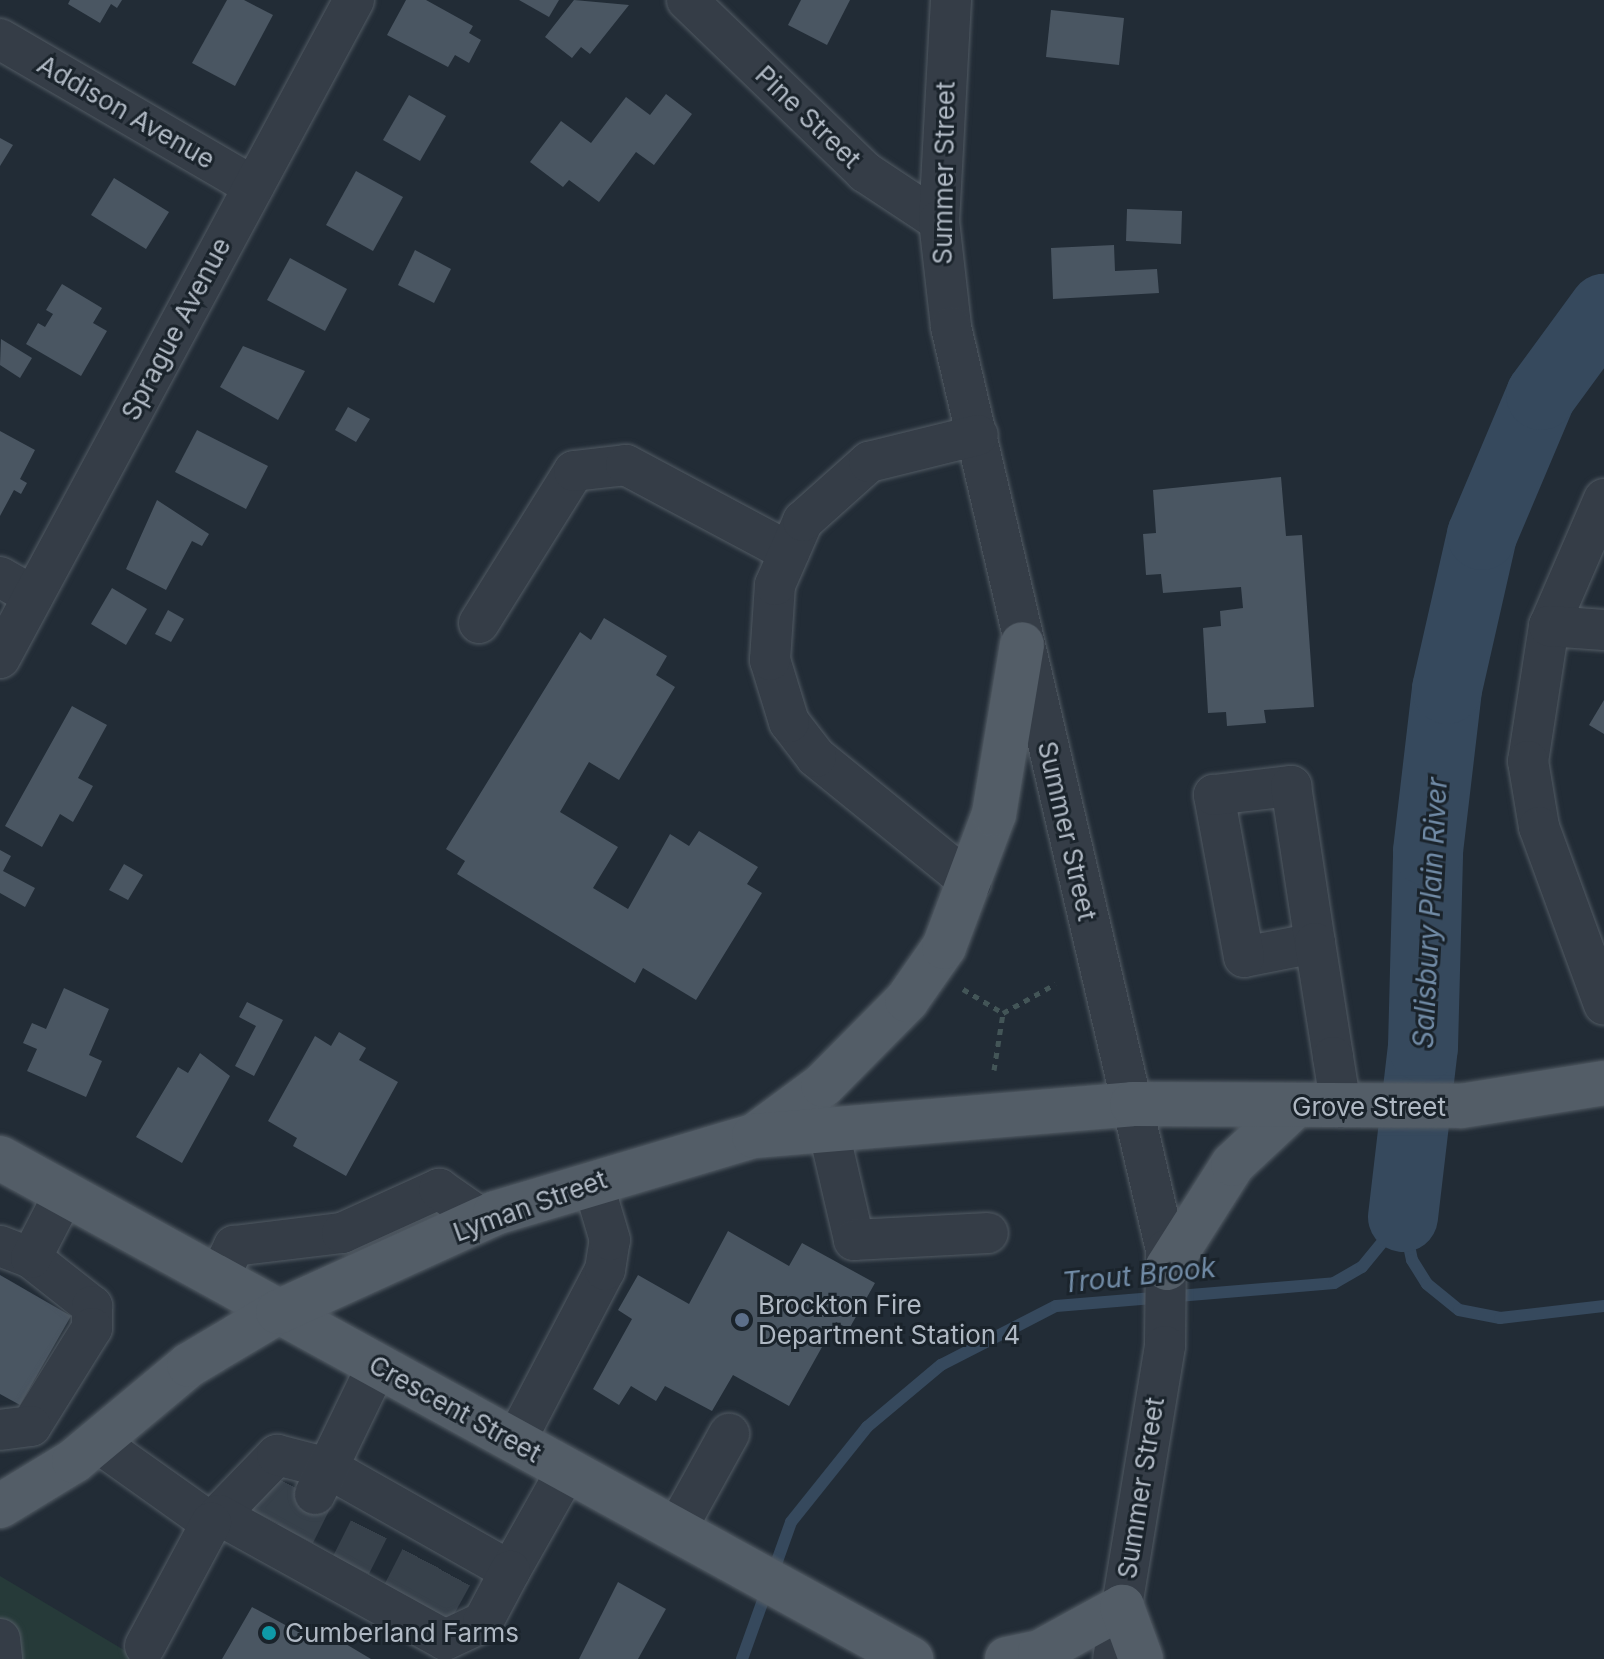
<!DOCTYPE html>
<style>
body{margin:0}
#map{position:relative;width:1604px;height:1659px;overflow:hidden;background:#222c36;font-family:Inter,sans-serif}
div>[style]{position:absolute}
.green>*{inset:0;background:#263a39}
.stream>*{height:12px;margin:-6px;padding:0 6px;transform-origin:6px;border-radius:6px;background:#36495d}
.river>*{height:70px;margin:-35px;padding:0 35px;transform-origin:35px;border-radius:35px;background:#36495d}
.building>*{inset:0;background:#4a5662}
.minor-tunnel>*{height:40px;margin-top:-20px;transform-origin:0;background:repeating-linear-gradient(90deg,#37414b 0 40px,transparent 0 60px)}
.path>*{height:5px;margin-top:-2.5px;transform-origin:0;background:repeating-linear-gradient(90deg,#435557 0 6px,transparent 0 12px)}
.roads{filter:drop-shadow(0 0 2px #525b64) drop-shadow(0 0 2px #525b64)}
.minor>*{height:40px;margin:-20px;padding:0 20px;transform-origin:20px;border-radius:20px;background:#353d47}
.major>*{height:44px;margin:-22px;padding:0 22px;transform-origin:22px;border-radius:22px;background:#535d67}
.dots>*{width:22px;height:22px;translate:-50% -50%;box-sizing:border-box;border:4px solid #1a232b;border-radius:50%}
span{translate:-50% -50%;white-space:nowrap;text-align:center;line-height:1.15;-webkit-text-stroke:6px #1a232b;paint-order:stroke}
.street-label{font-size:26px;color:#afb8c3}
.poi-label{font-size:26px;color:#afb8c3}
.left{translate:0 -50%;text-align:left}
.water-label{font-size:28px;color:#718ba6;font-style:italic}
</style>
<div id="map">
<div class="green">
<i style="clip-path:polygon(0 1576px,139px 1659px,0 1659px)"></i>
</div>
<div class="stream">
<i style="left:1403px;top:1217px;width:44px;rotate:78.2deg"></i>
<i style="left:1412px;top:1260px;width:28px;rotate:58deg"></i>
<i style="left:1427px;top:1284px;width:41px;rotate:39.1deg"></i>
<i style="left:1459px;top:1310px;width:42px;rotate:11deg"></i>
<i style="left:1500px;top:1318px;width:105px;rotate:-6.6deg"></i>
<i style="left:742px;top:1659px;width:145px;rotate:-70.3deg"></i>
<i style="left:791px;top:1522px;width:122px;rotate:-51.3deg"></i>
<i style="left:867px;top:1427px;width:97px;rotate:-40deg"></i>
<i style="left:941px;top:1365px;width:129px;rotate:-27.2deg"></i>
<i style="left:1056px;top:1306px;width:279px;rotate:-4.7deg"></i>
<i style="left:1334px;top:1283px;width:32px;rotate:-30deg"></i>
<i style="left:1362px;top:1267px;width:65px;rotate:-50.6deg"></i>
</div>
<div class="river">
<i style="left:1403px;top:1217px;width:171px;rotate:-83.3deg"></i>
<i style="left:1423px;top:1047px;width:196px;rotate:-88.5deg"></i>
<i style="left:1428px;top:851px;width:163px;rotate:-83.3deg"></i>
<i style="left:1447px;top:689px;width:158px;rotate:-77.2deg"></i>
<i style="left:1482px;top:535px;width:152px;rotate:-67.1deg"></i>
<i style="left:1541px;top:395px;width:107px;rotate:-53.8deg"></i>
</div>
<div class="building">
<i style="clip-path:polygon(70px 0,122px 0,117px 8px,111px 4px,100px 23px,68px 4px)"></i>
<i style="clip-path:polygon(227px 0,244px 0,273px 15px,235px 86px,192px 63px)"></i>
<i style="clip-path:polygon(406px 0,426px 0,473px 26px,469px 33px,481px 40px,469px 63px,455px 55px,448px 67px,387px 35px)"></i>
<i style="clip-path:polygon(519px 0,559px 0,549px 17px)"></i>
<i style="clip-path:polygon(574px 0,629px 5px,590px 54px,581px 47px,572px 58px,545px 37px)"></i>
<i style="clip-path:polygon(801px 0,850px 0,827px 45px,788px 25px)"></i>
<i style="clip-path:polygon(1051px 10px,1124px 18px,1119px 65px,1046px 57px)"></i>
<i style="clip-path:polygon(666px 94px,692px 114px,654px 165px,636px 152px,599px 202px,569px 180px,563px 187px,530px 162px,561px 121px,591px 143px,626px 97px,650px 115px)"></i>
<i style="clip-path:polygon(409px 95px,446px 116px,420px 161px,383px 140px)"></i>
<i style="clip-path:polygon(0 138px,13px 145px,0 166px)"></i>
<i style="clip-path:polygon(356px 171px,403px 197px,373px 251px,326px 225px)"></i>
<i style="clip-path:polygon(114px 178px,169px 212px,146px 249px,91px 215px)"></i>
<i style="clip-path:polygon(1127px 209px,1182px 211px,1181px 244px,1126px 241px)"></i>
<i style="clip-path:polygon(1114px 245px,1115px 271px,1157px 269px,1159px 293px,1053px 299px,1051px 248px)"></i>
<i style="clip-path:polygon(415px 250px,451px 269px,434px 303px,398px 285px)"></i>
<i style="clip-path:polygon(290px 258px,347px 289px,325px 331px,267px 300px)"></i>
<i style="clip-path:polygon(62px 284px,102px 308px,93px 323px,107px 331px,81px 376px,26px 344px,38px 323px,45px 327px,53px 314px,46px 310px)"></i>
<i style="clip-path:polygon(1px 339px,32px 358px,20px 378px,0 365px)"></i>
<i style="clip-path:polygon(243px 346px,305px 371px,278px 420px,220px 387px)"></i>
<i style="clip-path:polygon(348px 407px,370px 419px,356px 442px,335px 430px)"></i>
<i style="clip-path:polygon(197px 430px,268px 466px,246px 509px,175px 472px)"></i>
<i style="clip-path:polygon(0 431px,35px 450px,20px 479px,27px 483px,21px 494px,14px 490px,0 516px)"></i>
<i style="clip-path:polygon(1281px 477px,1286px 536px,1302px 535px,1314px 707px,1264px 710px,1266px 723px,1227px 726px,1226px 712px,1208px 713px,1203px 628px,1221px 626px,1220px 611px,1243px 608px,1241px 587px,1163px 593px,1161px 574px,1146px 575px,1143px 534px,1156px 533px,1153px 490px)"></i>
<i style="clip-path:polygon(157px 500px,209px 534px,202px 546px,192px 541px,166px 590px,126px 569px)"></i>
<i style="clip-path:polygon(112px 588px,147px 609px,126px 645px,91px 624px)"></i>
<i style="clip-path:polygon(168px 610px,184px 619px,171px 642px,155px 634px)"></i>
<i style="clip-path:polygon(604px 618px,667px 656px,656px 675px,675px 687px,619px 780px,589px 762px,560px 812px,618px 847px,593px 888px,628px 909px,670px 834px,689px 846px,699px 831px,758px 867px,747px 884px,762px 893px,696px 1000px,643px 968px,635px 983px,457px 874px,465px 861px,446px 849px,580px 632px,591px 640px)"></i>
<i style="clip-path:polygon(1604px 700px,1604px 734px,1589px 725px)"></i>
<i style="clip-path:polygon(72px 706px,107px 725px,78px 778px,93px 786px,73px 822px,60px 814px,42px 847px,5px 826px)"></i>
<i style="clip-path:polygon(0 850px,11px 856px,3px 871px,35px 888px,25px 907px,0 893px)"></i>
<i style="clip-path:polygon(124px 864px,143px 875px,128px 900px,109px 890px)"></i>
<i style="clip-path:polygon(64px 988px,109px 1009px,89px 1055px,102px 1061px,86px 1097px,27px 1071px,37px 1049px,23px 1043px,32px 1023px,46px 1029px)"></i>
<i style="clip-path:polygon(247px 1002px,283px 1020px,254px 1076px,235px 1066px,256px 1026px,239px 1017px)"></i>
<i style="clip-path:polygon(339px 1032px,366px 1048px,359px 1060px,398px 1082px,346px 1176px,293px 1146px,297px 1138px,268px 1121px,315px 1036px,331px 1046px)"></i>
<i style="clip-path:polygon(200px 1053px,230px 1076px,182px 1163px,136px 1137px,178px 1067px,188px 1073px)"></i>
<i style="clip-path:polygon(728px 1231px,789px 1266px,802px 1243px,875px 1283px,849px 1329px,836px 1322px,789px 1406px,733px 1375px,712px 1411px,665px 1386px,656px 1401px,631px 1386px,619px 1405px,593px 1389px,632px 1319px,618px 1310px,638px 1275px,689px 1304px)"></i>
<i style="clip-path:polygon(0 1275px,71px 1316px,20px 1405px,0 1394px)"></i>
<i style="clip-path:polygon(618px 1582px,666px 1609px,638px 1659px,579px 1659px)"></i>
<i style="clip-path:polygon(252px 1607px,311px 1639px,319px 1628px,371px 1659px,222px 1659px)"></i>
</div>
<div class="minor-tunnel">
<i style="left:263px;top:1516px;width:44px;rotate:-62.9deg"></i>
<i style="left:295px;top:1534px;width:45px;rotate:-63.4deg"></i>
<i style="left:351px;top:1565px;width:45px;rotate:-63.4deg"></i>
<i style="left:402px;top:1594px;width:46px;rotate:-62.9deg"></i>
<i style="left:433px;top:1611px;width:46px;rotate:-61.2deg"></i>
</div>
<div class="path">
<i style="left:963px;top:989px;width:47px;rotate:31deg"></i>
<i style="left:1003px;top:1013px;width:60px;rotate:-29.1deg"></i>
<i style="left:994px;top:1070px;width:58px;rotate:-81deg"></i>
</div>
<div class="roads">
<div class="minor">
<i style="left:687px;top:0;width:248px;rotate:44deg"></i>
<i style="left:865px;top:172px;width:89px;rotate:33.5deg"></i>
<i style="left:951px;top:0;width:221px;rotate:93.1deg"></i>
<i style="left:939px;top:221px;width:107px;rotate:83.5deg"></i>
<i style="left:951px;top:327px;width:948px;rotate:76.89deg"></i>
<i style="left:1166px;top:1250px;width:96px;rotate:90.6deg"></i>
<i style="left:1165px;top:1346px;width:317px;rotate:99.4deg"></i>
<i style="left:0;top:39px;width:293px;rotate:30.2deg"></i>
<i style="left:1604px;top:499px;width:138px;rotate:113.4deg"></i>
<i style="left:1549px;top:626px;width:137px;rotate:98.8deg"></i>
<i style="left:1528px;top:761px;width:67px;rotate:80.5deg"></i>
<i style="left:1539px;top:827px;width:189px;rotate:69.9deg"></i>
<i style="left:0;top:577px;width:38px;rotate:30deg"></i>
<i style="left:479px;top:623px;width:179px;rotate:-58deg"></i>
<i style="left:574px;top:471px;width:52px;rotate:-6.6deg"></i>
<i style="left:626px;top:465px;width:185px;rotate:28.1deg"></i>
<i style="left:1549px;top:626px;width:55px;rotate:4.2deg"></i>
<i style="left:0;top:658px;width:747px;rotate:-61.72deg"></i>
<i style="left:971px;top:883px;width:200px;rotate:-140.9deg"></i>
<i style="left:816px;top:757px;width:44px;rotate:-127.6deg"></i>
<i style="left:789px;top:722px;width:65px;rotate:-107deg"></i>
<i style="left:770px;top:660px;width:75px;rotate:-86.2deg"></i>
<i style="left:775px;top:585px;width:70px;rotate:-66.4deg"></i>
<i style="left:803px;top:521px;width:89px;rotate:-41.8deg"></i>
<i style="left:869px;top:462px;width:112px;rotate:-13.9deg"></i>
<i style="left:1315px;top:943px;width:72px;rotate:168.8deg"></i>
<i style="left:1244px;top:957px;width:165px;rotate:-100.5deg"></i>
<i style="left:1214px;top:795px;width:78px;rotate:-6.7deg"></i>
<i style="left:1291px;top:786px;width:159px;rotate:81.3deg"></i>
<i style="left:1315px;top:943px;width:115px;rotate:81deg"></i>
<i style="left:1333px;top:1057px;width:51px;rotate:80.9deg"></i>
<i style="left:828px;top:1128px;width:115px;rotate:76.9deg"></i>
<i style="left:854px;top:1240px;width:134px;rotate:-3deg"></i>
<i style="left:0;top:1246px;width:33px;rotate:21deg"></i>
<i style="left:31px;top:1258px;width:78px;rotate:38.2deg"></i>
<i style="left:92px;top:1306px;width:22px;rotate:90deg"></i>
<i style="left:92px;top:1328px;width:115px;rotate:121.9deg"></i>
<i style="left:31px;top:1426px;width:31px;rotate:173deg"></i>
<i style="left:31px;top:1258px;width:72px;rotate:-62.7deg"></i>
<i style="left:218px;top:1279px;width:37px;rotate:-64deg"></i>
<i style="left:234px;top:1246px;width:109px;rotate:-6.9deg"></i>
<i style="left:342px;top:1233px;width:107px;rotate:-24.4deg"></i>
<i style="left:439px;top:1189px;width:52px;rotate:34.9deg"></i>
<i style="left:97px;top:1442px;width:140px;rotate:35.4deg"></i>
<i style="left:211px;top:1523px;width:95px;rotate:-45.9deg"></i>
<i style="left:277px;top:1455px;width:53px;rotate:14.3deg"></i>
<i style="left:328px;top:1468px;width:209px;rotate:29.5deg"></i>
<i style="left:510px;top:1571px;width:116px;rotate:-60.6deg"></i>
<i style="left:515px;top:1442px;width:194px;rotate:-62.4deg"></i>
<i style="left:605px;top:1270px;width:30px;rotate:-81deg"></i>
<i style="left:610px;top:1240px;width:59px;rotate:-106.6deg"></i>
<i style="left:315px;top:1494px;width:142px;rotate:-64.2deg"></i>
<i style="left:219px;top:1515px;width:258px;rotate:28.9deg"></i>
<i style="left:445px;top:1640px;width:42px;rotate:-25.3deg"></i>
<i style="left:483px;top:1622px;width:58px;rotate:-62.1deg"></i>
<i style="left:676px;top:1530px;width:110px;rotate:-61.1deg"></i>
<i style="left:0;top:1639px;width:20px;rotate:84deg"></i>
<i style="left:145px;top:1646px;width:140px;rotate:-61.8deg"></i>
</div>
<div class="major">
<i style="left:757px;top:1134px;width:82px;rotate:-36.6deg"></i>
<i style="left:823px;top:1085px;width:120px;rotate:-45.3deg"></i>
<i style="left:907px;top:1000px;width:65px;rotate:-55.1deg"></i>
<i style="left:944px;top:947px;width:142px;rotate:-69.4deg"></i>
<i style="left:994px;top:814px;width:172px;rotate:-80.6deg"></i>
<i style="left:0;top:1158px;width:1040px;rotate:28.81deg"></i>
<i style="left:1167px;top:1268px;width:123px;rotate:-57.6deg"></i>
<i style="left:1233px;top:1164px;width:83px;rotate:-43.1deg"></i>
<i style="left:0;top:1506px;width:87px;rotate:-31.3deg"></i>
<i style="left:74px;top:1461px;width:150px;rotate:-39.9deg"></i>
<i style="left:189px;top:1365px;width:104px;rotate:-30.8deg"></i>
<i style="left:278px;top:1312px;width:239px;rotate:-24.5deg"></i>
<i style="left:495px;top:1213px;width:270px;rotate:-16.6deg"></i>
<i style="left:754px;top:1136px;width:379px;rotate:-4.8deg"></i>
<i style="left:1132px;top:1104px;width:329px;rotate:0.3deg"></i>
<i style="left:1461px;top:1106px;width:145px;rotate:-9.1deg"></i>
<i style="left:1007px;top:1659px;width:34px;rotate:-12deg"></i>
<i style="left:1040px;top:1652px;width:94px;rotate:-28.8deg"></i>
<i style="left:1122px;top:1607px;width:55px;rotate:69.9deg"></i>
</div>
</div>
<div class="dots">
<i style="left:742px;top:1320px;background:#5c6f8a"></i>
<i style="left:269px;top:1633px;background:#0f9aa8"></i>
</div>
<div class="street-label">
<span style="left:126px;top:112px;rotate:30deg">Addison Avenue</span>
<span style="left:808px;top:117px;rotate:44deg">Pine Street</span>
<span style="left:944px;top:173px;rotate:-89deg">Summer Street</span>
<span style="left:176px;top:329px;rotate:-62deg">Sprague Avenue</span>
<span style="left:1067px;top:831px;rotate:77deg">Summer Street</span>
<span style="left:1369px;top:1107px">Grove Street</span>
<span style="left:530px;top:1206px;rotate:-20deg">Lyman Street</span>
<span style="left:455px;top:1409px;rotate:29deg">Crescent Street</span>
<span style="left:1141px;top:1488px;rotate:-81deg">Summer Street</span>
</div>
<div class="poi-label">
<span class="left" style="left:758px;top:1320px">Brockton Fire<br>Department Station 4</span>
<span class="left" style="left:285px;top:1633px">Cumberland Farms</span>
</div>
<div class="water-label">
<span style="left:1430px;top:913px;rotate:-87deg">Salisbury Plain River</span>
<span style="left:1139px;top:1275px;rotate:-6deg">Trout Brook</span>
</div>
</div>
